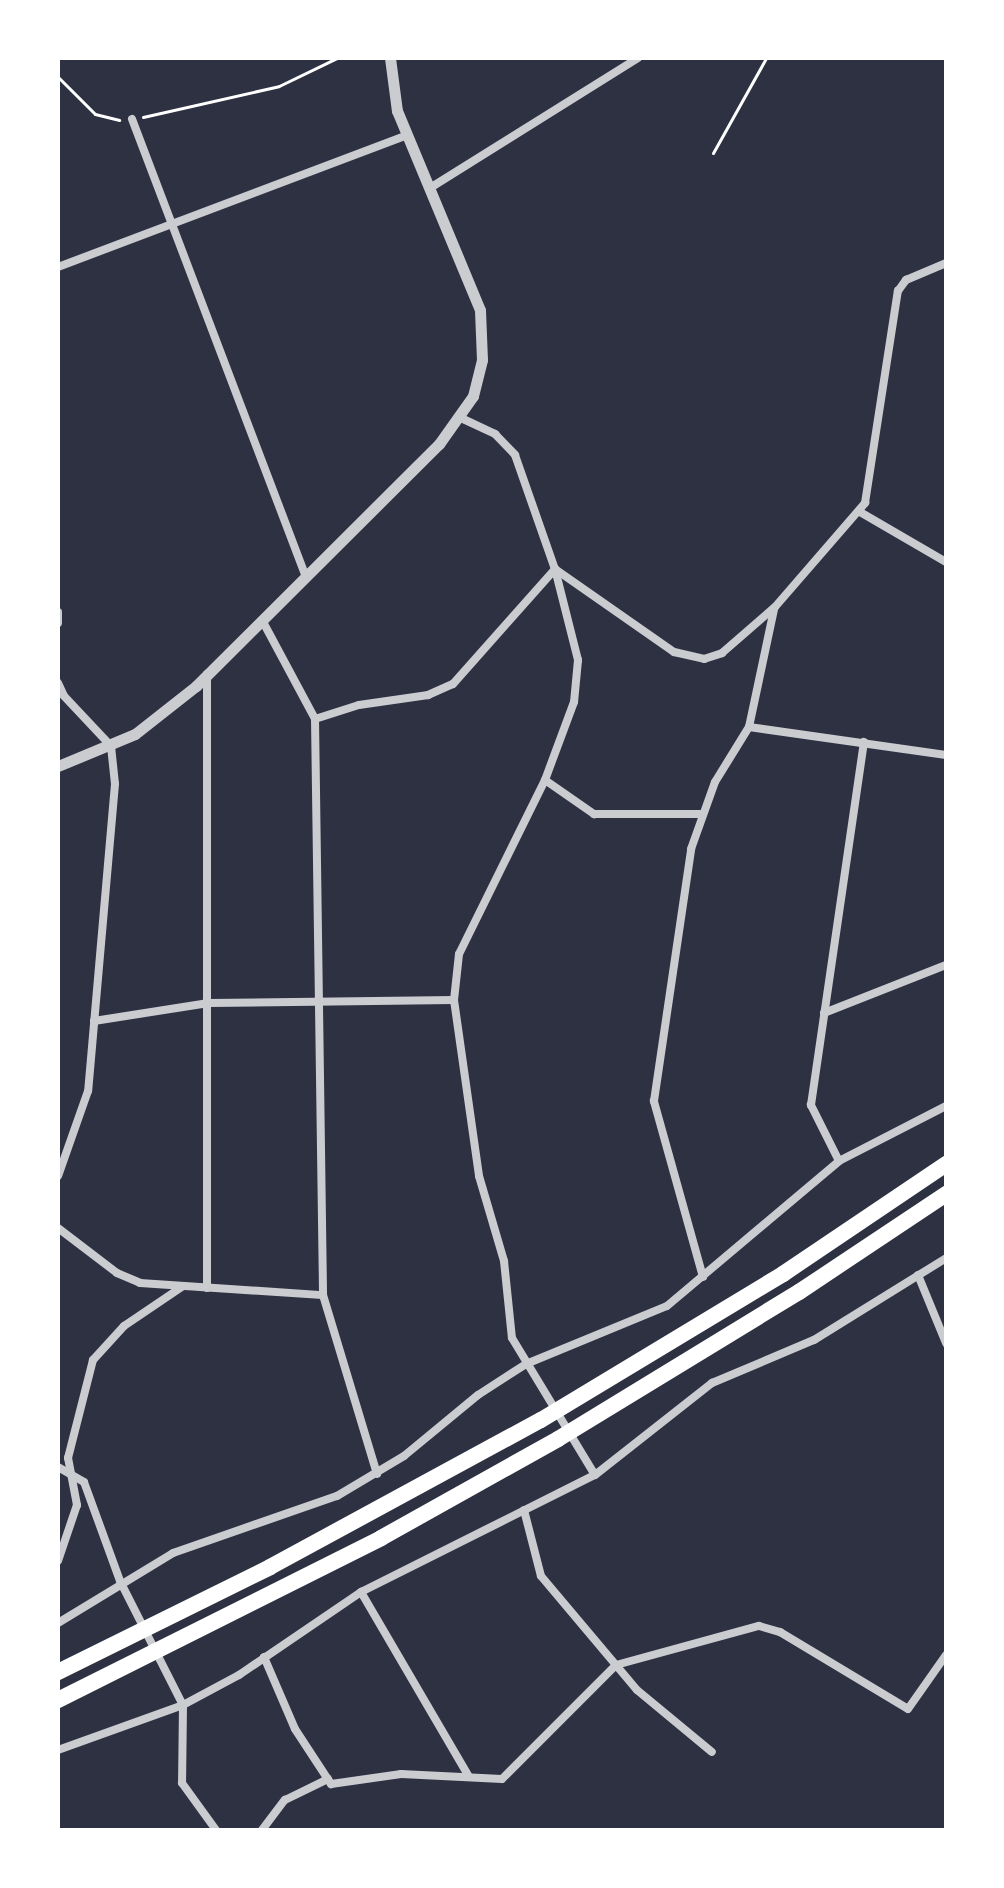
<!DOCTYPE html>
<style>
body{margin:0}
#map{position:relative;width:1004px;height:1888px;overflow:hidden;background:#2d3142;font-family:"PT Sans",sans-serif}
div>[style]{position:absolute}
.path>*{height:3px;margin:-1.5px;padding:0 1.5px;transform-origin:1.5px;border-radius:1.5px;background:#fff}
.minor>*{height:8px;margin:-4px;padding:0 4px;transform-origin:4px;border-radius:4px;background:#caccd0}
.tertiary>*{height:11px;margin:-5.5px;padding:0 5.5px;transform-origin:5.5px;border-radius:5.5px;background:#caccd0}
.motorway>*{height:16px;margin:-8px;padding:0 8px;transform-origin:8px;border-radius:8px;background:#fff}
span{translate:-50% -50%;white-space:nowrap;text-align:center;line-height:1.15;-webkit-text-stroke:6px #fff;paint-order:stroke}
.frame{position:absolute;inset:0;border:60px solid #fff;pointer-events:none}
</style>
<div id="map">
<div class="path">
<i style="left:58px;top:77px;width:52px;rotate:45deg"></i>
<i style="left:95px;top:114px;width:25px;rotate:14deg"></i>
<i style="left:143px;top:117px;width:139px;rotate:-12.8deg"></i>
<i style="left:279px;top:86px;width:64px;rotate:-25.8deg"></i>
<i style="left:713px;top:153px;width:109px;rotate:-60.8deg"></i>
</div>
<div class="minor">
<i style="left:132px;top:119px;width:490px;rotate:69.2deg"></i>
<i style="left:430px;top:188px;width:245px;rotate:-32deg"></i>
<i style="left:58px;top:267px;width:373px;rotate:-20.7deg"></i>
<i style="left:461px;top:418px;width:38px;rotate:25deg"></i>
<i style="left:495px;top:434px;width:29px;rotate:46deg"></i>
<i style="left:515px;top:455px;width:121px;rotate:70.7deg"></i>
<i style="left:555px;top:569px;width:94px;rotate:75.8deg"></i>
<i style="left:578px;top:660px;width:42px;rotate:95.4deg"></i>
<i style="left:574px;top:702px;width:83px;rotate:110.4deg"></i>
<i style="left:545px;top:780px;width:194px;rotate:116.3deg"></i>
<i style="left:459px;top:954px;width:46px;rotate:96.2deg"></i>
<i style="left:454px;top:1000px;width:178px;rotate:81.9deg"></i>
<i style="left:479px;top:1176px;width:89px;rotate:73.6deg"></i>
<i style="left:504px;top:1261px;width:77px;rotate:84.1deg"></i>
<i style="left:512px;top:1338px;width:160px;rotate:58.8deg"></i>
<i style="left:860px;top:512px;width:99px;rotate:30.2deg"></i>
<i style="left:58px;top:612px;width:11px;rotate:90deg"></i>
<i style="left:262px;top:620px;width:112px;rotate:61.8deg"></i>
<i style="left:315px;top:719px;width:576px;rotate:89.2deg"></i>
<i style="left:323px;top:1295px;width:187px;rotate:73.2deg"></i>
<i style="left:58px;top:683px;width:14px;rotate:65deg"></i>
<i style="left:64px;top:696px;width:69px;rotate:46.8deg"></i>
<i style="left:111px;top:746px;width:38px;rotate:84deg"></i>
<i style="left:115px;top:784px;width:308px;rotate:95deg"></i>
<i style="left:88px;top:1091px;width:90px;rotate:109.4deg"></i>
<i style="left:315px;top:719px;width:46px;rotate:-17.7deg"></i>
<i style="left:359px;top:705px;width:70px;rotate:-8.2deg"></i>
<i style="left:428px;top:695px;width:27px;rotate:-24deg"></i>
<i style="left:453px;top:684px;width:154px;rotate:-48.4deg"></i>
<i style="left:555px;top:569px;width:145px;rotate:34.9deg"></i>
<i style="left:674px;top:652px;width:31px;rotate:13deg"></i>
<i style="left:704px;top:659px;width:19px;rotate:-18deg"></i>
<i style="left:722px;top:653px;width:70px;rotate:-41deg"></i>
<i style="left:775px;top:607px;width:138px;rotate:-49.1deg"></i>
<i style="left:865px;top:503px;width:215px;rotate:-81.2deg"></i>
<i style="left:898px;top:291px;width:14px;rotate:-54deg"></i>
<i style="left:906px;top:280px;width:43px;rotate:-23deg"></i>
<i style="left:749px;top:727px;width:199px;rotate:8.1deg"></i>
<i style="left:545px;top:780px;width:60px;rotate:34.8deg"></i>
<i style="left:594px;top:814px;width:109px"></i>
<i style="left:824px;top:1013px;width:131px;rotate:-21.5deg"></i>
<i style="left:94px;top:1021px;width:116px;rotate:-8.9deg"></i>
<i style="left:209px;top:1003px;width:245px;rotate:-0.7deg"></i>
<i style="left:839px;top:1161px;width:63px;rotate:-116.6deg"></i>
<i style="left:811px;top:1105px;width:367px;rotate:-81.7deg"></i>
<i style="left:58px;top:1228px;width:74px;rotate:37.3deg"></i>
<i style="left:117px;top:1273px;width:25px;rotate:23deg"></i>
<i style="left:140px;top:1283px;width:183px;rotate:3.8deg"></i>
<i style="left:918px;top:1275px;width:74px;rotate:67.6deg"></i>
<i style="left:703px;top:1277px;width:183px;rotate:-105.6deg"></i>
<i style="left:654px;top:1101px;width:255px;rotate:-81.6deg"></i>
<i style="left:691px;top:849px;width:71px;rotate:-70.3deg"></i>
<i style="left:715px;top:782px;width:65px;rotate:-58.3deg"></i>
<i style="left:749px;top:727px;width:121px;rotate:-78deg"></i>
<i style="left:207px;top:1288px;width:614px;rotate:-90deg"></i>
<i style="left:58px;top:1467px;width:30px;rotate:30deg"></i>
<i style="left:84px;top:1482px;width:105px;rotate:70deg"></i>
<i style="left:120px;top:1581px;width:139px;rotate:63.1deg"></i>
<i style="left:183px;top:1705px;width:78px;rotate:90.7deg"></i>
<i style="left:182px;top:1783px;width:58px;rotate:54.1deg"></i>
<i style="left:524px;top:1510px;width:68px;rotate:75.6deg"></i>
<i style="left:541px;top:1576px;width:149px;rotate:49.9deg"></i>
<i style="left:637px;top:1690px;width:97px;rotate:39.6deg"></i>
<i style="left:58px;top:1561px;width:59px;rotate:-71.3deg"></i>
<i style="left:77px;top:1505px;width:48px;rotate:-100.8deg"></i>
<i style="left:68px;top:1458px;width:101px;rotate:-75.7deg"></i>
<i style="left:93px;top:1360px;width:46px;rotate:-47.6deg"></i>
<i style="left:124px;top:1326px;width:71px;rotate:-34.1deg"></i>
<i style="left:361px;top:1592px;width:214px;rotate:59.7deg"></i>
<i style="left:58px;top:1623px;width:135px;rotate:-31.3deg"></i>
<i style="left:173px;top:1553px;width:174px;rotate:-19.2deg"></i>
<i style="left:337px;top:1496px;width:78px;rotate:-30.8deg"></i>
<i style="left:404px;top:1456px;width:96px;rotate:-39.5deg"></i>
<i style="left:478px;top:1395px;width:57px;rotate:-32.9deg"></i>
<i style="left:526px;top:1364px;width:152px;rotate:-22.4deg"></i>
<i style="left:667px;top:1306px;width:225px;rotate:-40.1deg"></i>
<i style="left:839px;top:1161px;width:120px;rotate:-27.2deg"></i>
<i style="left:264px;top:1657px;width:78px;rotate:66.7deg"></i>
<i style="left:295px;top:1729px;width:66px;rotate:56.8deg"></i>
<i style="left:331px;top:1784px;width:71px;rotate:-8.1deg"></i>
<i style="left:401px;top:1774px;width:101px;rotate:2.8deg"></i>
<i style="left:502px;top:1779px;width:161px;rotate:-45deg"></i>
<i style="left:616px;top:1665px;width:148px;rotate:-15.3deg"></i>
<i style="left:759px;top:1626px;width:22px;rotate:16deg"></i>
<i style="left:780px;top:1632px;width:149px;rotate:31deg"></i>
<i style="left:908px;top:1709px;width:66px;rotate:-54.9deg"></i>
<i style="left:58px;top:1750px;width:133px;rotate:-19.8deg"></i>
<i style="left:183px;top:1705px;width:64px;rotate:-28.2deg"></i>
<i style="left:239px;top:1675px;width:148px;rotate:-34.2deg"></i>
<i style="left:361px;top:1592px;width:262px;rotate:-26.6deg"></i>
<i style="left:595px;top:1475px;width:149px;rotate:-38.2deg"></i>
<i style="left:712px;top:1383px;width:111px;rotate:-22.9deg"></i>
<i style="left:814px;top:1340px;width:155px;rotate:-31.8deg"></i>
<i style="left:262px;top:1830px;width:38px;rotate:-53deg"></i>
<i style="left:285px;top:1800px;width:48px;rotate:-26deg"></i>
</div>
<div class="tertiary">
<i style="left:58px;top:766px;width:83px;rotate:-22.6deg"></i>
<i style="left:135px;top:734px;width:78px;rotate:-38.2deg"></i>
<i style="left:196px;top:686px;width:343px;rotate:-44.9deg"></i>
<i style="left:439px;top:444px;width:59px;rotate:-54.7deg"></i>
<i style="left:473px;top:396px;width:37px;rotate:-76deg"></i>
<i style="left:482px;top:360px;width:50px;rotate:-92.3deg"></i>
<i style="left:480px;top:310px;width:216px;rotate:-112.6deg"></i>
<i style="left:397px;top:111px;width:53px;rotate:-97.5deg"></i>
</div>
<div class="motorway">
<i style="left:58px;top:1672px;width:237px;rotate:-26.3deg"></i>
<i style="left:270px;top:1567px;width:308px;rotate:-28.5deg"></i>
<i style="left:541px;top:1420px;width:283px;rotate:-31.1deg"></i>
<i style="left:783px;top:1274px;width:197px;rotate:-34deg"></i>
<i style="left:58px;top:1700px;width:361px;rotate:-26.6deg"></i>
<i style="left:381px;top:1538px;width:203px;rotate:-29.2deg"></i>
<i style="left:558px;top:1439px;width:282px;rotate:-31.4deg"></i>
<i style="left:799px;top:1292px;width:177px;rotate:-33.7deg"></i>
</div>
<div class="frame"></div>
</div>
